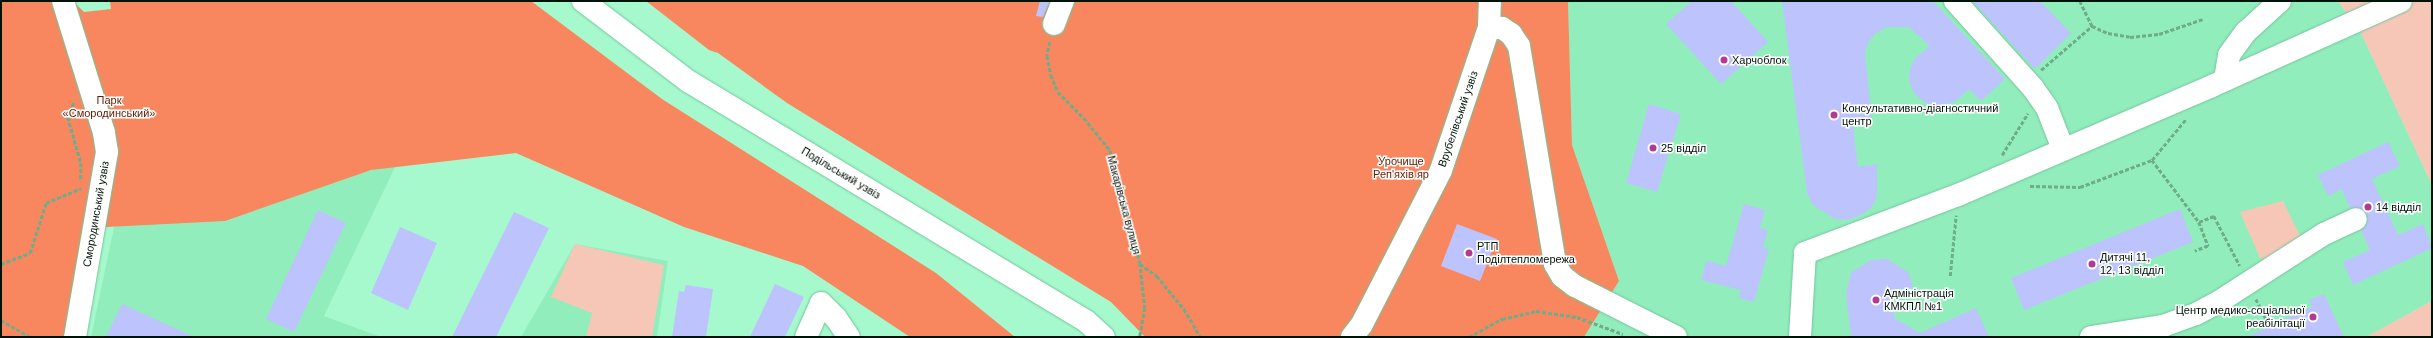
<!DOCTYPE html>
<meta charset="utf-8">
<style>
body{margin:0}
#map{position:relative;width:2433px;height:338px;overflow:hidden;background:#a6f9cc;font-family:Helvetica,sans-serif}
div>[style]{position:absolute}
.built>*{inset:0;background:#92edbc}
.green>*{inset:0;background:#f6c7b7}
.forest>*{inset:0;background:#f8875f}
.building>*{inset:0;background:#bdc3fd}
.path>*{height:2.5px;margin-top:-1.25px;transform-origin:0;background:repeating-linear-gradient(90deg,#6eac8a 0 4px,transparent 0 6px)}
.roads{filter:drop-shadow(0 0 1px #75c69c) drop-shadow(0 0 1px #75c69c)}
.minor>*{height:22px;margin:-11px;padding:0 11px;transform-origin:11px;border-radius:11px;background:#fff}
.dots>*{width:11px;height:11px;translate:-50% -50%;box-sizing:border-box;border:2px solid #fff;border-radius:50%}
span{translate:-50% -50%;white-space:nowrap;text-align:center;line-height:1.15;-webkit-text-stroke:3px #fff;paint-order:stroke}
.poi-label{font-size:11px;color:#001308}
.left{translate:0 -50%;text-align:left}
.right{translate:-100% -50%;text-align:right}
.park-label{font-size:11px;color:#5f1a00}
.street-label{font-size:11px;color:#001308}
.frame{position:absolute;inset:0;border:2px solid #001308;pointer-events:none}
</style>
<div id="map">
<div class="built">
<i style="clip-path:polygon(1568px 1px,2338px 1px,2362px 35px,2432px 185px,2432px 301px,2366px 337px,1584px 337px,1619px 281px,1572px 145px)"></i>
<i style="clip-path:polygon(396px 165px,324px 316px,381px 337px,91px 337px,117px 213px)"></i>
<i style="clip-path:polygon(575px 244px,668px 261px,657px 337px,521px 337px)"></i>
</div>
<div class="green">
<i style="clip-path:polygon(2338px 1px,2432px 1px,2432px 185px,2362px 35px)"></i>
<i style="clip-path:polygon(2283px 201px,2301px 238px,2271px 261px,2260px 258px,2240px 212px)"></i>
<i style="clip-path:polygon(575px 244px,664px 265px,652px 337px,586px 337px,592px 313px,551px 297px)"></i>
<i style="clip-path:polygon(2432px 301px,2432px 337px,2366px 337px)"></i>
</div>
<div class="forest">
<i style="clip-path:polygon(1px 1px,73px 1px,84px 12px,111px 9px,110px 1px,531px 1px,662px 99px,936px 273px,1015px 337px,910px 337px,803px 266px,684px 227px,516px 153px,371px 170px,225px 221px,87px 228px,64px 337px,1px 337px)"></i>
<i style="clip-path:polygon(646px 1px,1568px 1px,1572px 145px,1619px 281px,1584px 337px,1145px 337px,1111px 302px,787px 103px,718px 53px,709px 50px)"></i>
</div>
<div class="building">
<i style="clip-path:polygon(1040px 1px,1050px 1px,1043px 17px,1036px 16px)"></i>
<i style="clip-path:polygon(1692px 1px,1731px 1px,1768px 42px,1721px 84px,1666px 24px)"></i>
<i style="clip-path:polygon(1782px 1px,1933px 1px,2005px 79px,1981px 101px,1969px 89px,1955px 102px,1935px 106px,1924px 102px,1915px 94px,1909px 82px,1910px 69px,1915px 58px,1930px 46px,1909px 27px,1887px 27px,1876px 33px,1869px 41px,1865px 52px,1872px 123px,1853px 126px,1858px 167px,1877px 164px,1877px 197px,1871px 208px,1861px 215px,1848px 220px,1835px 219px,1813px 205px,1807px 193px)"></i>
<i style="clip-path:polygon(1972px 1px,2040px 1px,2071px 33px,2035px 69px)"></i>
<i style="clip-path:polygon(1649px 104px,1681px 114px,1657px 192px,1626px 183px)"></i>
<i style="clip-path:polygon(2388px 142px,2400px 166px,2372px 179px,2398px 235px,2423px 224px,2432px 248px,2353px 285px,2343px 262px,2370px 250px,2361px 230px,2366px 226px,2367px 214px,2363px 209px,2350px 208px,2342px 189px,2328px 196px,2318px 175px)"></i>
<i style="clip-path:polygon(1744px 204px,1765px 210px,1760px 228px,1768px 230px,1763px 247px,1769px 249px,1754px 302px,1739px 298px,1741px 290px,1701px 280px,1706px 261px,1726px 266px)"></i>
<i style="clip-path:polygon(2180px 209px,2193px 242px,2024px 310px,2011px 278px)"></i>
<i style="clip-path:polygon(318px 210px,346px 223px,294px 332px,266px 319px)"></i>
<i style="clip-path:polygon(514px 212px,549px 228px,496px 337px,452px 337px)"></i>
<i style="clip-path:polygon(1457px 224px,1497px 239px,1480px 281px,1441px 266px)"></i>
<i style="clip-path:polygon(400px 227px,437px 243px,408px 310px,371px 293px)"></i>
<i style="clip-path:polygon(1887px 259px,1909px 273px,1913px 288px,1892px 290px,1894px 318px,1920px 333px,1976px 308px,1989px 337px,1851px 337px,1846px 293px,1851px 273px,1871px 260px)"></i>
<i style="clip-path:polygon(775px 284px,804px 297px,785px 337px,750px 337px)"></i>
<i style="clip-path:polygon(686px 285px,713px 289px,706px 337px,672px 337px,679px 291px,684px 292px)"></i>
<i style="clip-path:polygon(2324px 294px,2344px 337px,2247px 337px,2312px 307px,2309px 300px)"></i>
<i style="clip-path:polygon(122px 304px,194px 337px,106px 337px)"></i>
</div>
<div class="path">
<i style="left:2080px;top:1px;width:28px;rotate:64deg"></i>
<i style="left:1050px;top:42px;width:14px;rotate:102deg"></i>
<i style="left:1047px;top:56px;width:19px;rotate:78deg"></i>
<i style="left:1051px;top:75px;width:18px;rotate:68deg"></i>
<i style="left:1058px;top:92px;width:37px;rotate:45deg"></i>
<i style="left:1084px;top:118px;width:41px;rotate:50.9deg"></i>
<i style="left:1110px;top:150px;width:117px;rotate:75.1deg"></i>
<i style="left:1140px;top:263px;width:45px;rotate:83.7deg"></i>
<i style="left:1145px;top:308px;width:29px;rotate:100deg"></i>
<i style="left:2041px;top:70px;width:67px;rotate:-40.8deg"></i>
<i style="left:2092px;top:26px;width:17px;rotate:24deg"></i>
<i style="left:2108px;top:33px;width:22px;rotate:10deg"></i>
<i style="left:2130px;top:37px;width:29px;rotate:-6deg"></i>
<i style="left:2159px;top:34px;width:46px;rotate:-18.8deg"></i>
<i style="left:74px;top:103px;width:15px;rotate:113deg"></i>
<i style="left:68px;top:117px;width:48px;rotate:74.2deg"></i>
<i style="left:81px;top:163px;width:18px;rotate:90deg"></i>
<i style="left:2002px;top:155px;width:49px;rotate:-58.2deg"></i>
<i style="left:2152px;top:160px;width:53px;rotate:-50.3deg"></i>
<i style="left:2030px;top:186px;width:50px;rotate:1.1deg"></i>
<i style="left:2080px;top:187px;width:77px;rotate:-20.6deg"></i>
<i style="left:2152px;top:160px;width:78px;rotate:52.8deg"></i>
<i style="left:2199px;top:222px;width:26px;rotate:69deg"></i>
<i style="left:2208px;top:246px;width:14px;rotate:159deg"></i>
<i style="left:2199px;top:222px;width:16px;rotate:-22deg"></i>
<i style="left:2214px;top:216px;width:56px;rotate:62.5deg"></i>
<i style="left:1px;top:264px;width:31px;rotate:-21deg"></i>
<i style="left:30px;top:253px;width:52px;rotate:-72.3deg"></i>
<i style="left:46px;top:203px;width:38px;rotate:-23deg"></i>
<i style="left:1140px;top:264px;width:21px;rotate:35deg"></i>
<i style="left:1157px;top:276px;width:43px;rotate:50.7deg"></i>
<i style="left:1184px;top:309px;width:33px;rotate:59deg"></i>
<i style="left:1950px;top:276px;width:61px;rotate:-84.4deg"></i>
<i style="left:2256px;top:299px;width:30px;rotate:63deg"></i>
<i style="left:1px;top:320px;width:34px;rotate:30deg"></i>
<i style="left:1469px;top:337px;width:38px;rotate:-29deg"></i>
<i style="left:1502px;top:319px;width:35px;rotate:-13deg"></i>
<i style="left:1536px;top:311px;width:41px;rotate:8.3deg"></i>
<i style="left:1577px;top:317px;width:49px;rotate:20.3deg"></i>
</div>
<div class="roads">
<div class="minor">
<i style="left:63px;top:1px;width:138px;rotate:72.7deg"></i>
<i style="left:104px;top:133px;width:19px;rotate:81deg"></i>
<i style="left:107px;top:152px;width:188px;rotate:99.8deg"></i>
<i style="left:583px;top:1px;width:132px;rotate:37.3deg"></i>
<i style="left:688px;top:81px;width:465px;rotate:31.1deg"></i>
<i style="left:1086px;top:321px;width:24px;rotate:42deg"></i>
<i style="left:1955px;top:1px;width:117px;rotate:48.1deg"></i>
<i style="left:2033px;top:88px;width:24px;rotate:55deg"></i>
<i style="left:2047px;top:108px;width:44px;rotate:68.7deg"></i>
<i style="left:1054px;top:24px;width:25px;rotate:-69deg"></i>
<i style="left:1489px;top:27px;width:13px;rotate:4deg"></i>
<i style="left:1502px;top:28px;width:11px;rotate:34deg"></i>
<i style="left:1511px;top:34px;width:14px;rotate:56deg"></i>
<i style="left:1519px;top:46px;width:221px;rotate:80.6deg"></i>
<i style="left:1555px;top:264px;width:14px;rotate:60deg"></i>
<i style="left:1562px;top:276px;width:16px;rotate:38deg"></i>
<i style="left:1575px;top:286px;width:113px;rotate:26.8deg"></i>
<i style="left:2225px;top:80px;width:25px;rotate:-81deg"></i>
<i style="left:2229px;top:55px;width:29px;rotate:-54deg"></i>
<i style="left:2246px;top:32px;width:46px;rotate:-42.4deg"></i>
<i style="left:806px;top:337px;width:37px;rotate:-66deg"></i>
<i style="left:821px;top:303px;width:21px;rotate:45deg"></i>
<i style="left:836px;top:318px;width:23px;rotate:56deg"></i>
<i style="left:1352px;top:337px;width:16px;rotate:-52deg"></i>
<i style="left:1362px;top:324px;width:173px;rotate:-62.8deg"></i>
<i style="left:1441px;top:170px;width:151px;rotate:-71.4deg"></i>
<i style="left:1489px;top:27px;width:26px;rotate:-88deg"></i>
<i style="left:1800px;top:337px;width:84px;rotate:-86.6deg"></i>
<i style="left:1805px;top:253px;width:164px;rotate:-20.8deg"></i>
<i style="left:1958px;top:195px;width:276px;rotate:-23.2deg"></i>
<i style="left:2212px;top:86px;width:207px;rotate:-24.2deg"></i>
<i style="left:2091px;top:337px;width:73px;rotate:-8.7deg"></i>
<i style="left:2163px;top:326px;width:35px;rotate:-20deg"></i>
<i style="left:2196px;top:314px;width:27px;rotate:-28deg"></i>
<i style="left:2220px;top:301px;width:124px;rotate:-32.8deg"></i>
<i style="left:2324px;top:234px;width:35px;rotate:-25deg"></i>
</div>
</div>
<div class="dots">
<i style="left:1724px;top:60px;background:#b13b92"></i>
<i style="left:1834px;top:115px;background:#b13b92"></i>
<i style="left:1653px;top:148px;background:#b13b92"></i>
<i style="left:2368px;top:207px;background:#b13b92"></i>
<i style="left:1469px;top:253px;background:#b13b92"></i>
<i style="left:2092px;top:264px;background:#b13b92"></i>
<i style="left:1876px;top:300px;background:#b13b92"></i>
<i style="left:2313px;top:317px;background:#b13b92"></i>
</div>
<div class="poi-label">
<span class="left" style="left:1732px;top:60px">Харчоблок</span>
<span class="left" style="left:1842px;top:115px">Консультативно-діагностичний<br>центр</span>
<span class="left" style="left:1661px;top:148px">25 відділ</span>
<span class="left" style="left:2376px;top:207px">14 відділ</span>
<span class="left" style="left:1477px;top:253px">РТП<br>Поділтепломережа</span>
<span class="left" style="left:2100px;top:264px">Дитячі 11,<br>12, 13 відділ</span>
<span class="left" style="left:1884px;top:300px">Адміністрація<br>КМКПЛ №1</span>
<span class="right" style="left:2305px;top:317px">Центр медико-соціальної<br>реабілітації</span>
</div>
<div class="park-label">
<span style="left:109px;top:107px">Парк<br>«Смородинський»</span>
<span style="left:1401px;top:168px">Урочище<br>Реп'яхів яр</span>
</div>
<div class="street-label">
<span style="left:1458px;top:119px;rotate:-71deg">Врубелівський узвіз</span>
<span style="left:841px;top:173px;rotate:31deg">Подільський узвіз</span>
<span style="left:1124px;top:205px;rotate:75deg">Макарівська вулиця</span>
<span style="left:96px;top:214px;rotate:-80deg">Смородинський узвіз</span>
</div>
<div class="frame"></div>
</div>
